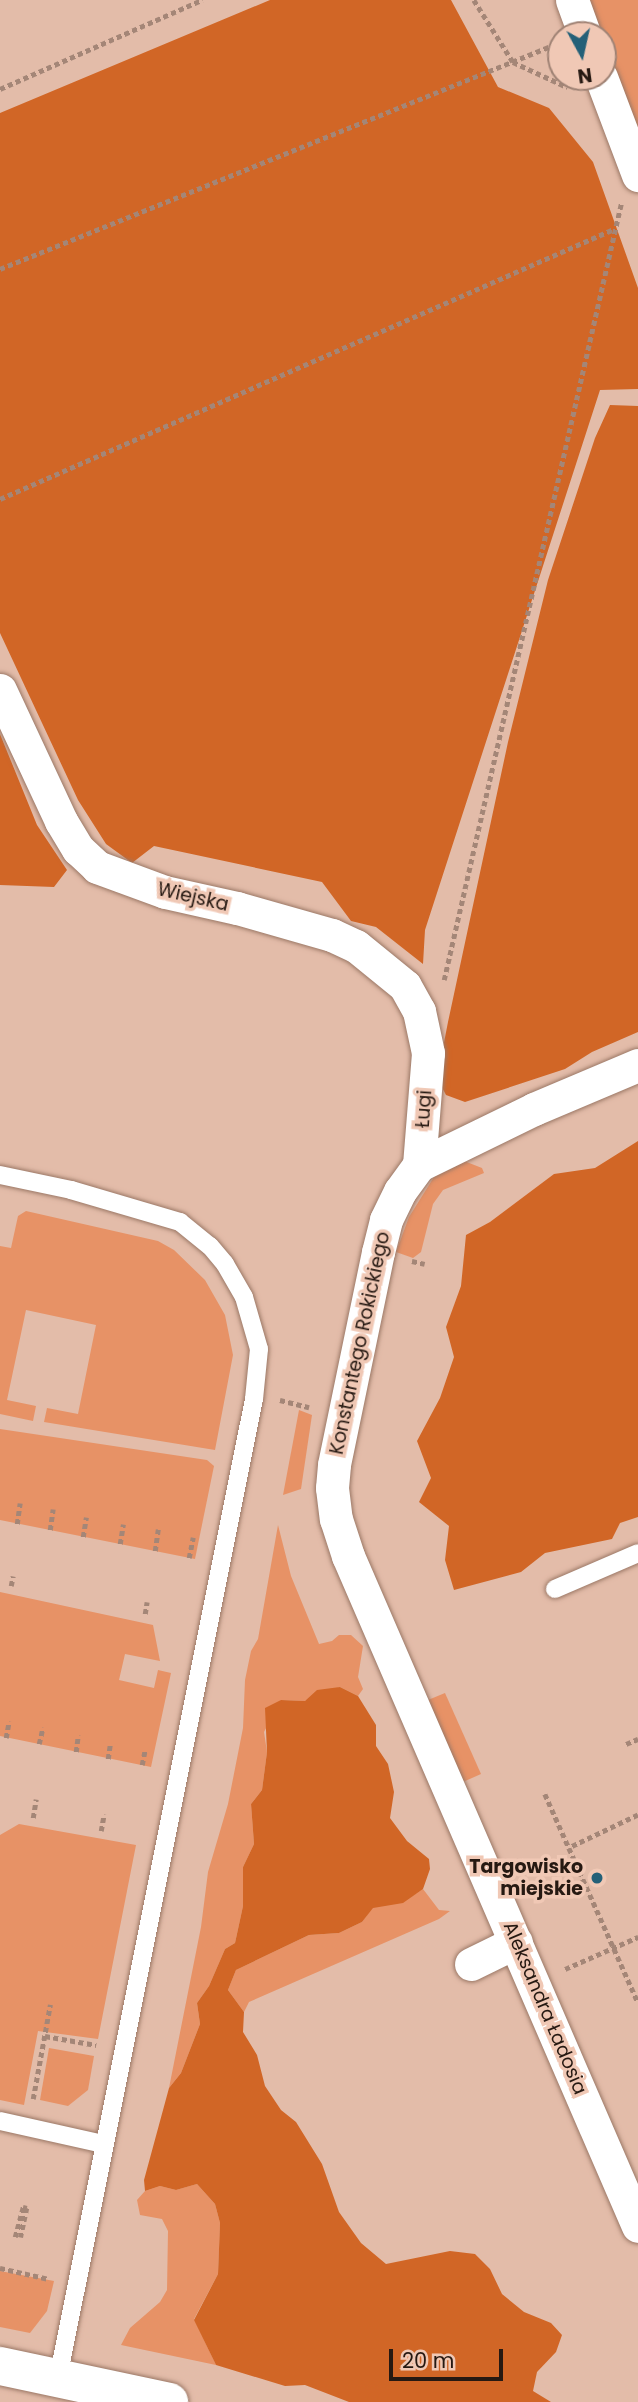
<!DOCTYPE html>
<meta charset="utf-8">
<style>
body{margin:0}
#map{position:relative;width:638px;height:2402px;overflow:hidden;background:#e3bca9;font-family:Poppins,sans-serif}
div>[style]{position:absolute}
.green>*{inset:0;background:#e79266}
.forest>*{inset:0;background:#d16626}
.path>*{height:4.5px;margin-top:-2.25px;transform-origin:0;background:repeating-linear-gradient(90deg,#a48677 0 5px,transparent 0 8.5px)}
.roads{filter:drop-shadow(0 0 2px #9b7866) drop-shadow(0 0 2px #9b7866)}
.service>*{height:18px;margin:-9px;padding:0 9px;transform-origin:9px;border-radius:9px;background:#fff}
.minor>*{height:33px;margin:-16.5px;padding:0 16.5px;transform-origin:16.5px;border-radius:16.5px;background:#fff}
.tertiary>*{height:38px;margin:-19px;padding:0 19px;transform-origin:19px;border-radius:19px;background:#fff}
.dots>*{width:19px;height:19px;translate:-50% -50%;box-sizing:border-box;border:4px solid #f0c8b5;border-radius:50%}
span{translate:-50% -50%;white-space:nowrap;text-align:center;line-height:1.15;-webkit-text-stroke:7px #f0c8b5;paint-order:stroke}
.street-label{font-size:19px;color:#261912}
.poi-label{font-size:19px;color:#261912;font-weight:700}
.right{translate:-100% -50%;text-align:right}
.north{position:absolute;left:547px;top:21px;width:70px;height:70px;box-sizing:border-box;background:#f0c8b5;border:2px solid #9f8274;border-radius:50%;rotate:172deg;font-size:19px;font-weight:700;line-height:28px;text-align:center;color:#261912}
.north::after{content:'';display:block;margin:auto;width:24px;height:32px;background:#246078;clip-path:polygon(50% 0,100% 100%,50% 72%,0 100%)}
.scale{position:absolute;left:389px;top:2349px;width:114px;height:32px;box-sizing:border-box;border:4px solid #261912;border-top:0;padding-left:9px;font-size:21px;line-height:24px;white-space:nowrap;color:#261912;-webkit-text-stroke:5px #f0c8b5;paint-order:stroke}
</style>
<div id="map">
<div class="green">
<i style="clip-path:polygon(572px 0,638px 0,638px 141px,603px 77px,603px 35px,585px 35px)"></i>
<i style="clip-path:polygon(464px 1161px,482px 1168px,484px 1173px,443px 1190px,433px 1204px,421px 1252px,413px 1258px,396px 1252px,409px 1217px,434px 1177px,446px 1166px)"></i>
<i style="clip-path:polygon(26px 1211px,158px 1241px,174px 1250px,205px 1280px,225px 1315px,233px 1355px,215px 1450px,44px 1422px,47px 1408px,78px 1414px,96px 1325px,26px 1310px,7px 1400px,36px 1406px,33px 1421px,0 1414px,0 1246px,11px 1248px,18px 1216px)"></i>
<i style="clip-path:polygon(299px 1410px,312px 1415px,301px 1489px,283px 1495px)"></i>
<i style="clip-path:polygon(0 1429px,207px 1460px,214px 1466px,195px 1559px,0 1520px)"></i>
<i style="clip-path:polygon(278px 1525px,291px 1576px,319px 1644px,332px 1641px,339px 1635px,351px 1635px,363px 1646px,358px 1677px,363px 1689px,358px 1696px,340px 1687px,305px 1701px,281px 1700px,264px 1732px,267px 1752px,262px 1790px,251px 1804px,254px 1844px,243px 1867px,243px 1906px,235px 1943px,225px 1949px,209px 1986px,197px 2003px,200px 2024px,181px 2073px,169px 2088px,201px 1927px,208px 1872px,228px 1804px,243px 1728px,245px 1680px,251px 1651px,258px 1639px)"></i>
<i style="clip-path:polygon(0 1592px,153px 1625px,160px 1661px,125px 1654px,119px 1680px,154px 1688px,158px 1670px,171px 1673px,151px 1767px,0 1736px)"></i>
<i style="clip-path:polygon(445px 1693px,481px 1774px,463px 1782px,428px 1700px)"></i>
<i style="clip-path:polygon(19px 1824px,136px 1845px,98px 2039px,38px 2031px,24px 2105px,0 2100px,0 1835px)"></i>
<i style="clip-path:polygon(423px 1889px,439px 1910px,450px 1911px,439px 1919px,249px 2002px,244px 2012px,228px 1990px,236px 1970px,309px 1935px,339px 1933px,362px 1922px,373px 1907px,403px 1902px)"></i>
<i style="clip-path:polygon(49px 2048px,94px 2056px,88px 2090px,68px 2106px,40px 2100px)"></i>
<i style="clip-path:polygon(197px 2184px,215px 2204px,220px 2223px,218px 2274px,194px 2319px,216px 2365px,121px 2345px,130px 2328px,160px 2302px,167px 2290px,168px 2231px,162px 2219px,140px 2215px,137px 2200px,145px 2191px,160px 2186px,176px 2190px)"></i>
<i style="clip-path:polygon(0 2271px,54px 2281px,47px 2311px,30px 2333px,0 2327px)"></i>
</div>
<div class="forest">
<i style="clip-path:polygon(270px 0,451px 0,498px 87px,549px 108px,593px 162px,638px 288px,638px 389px,600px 390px,425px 930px,423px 964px,376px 927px,351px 921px,322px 882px,154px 846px,132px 863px,106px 844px,78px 800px,0 633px,0 113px)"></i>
<i style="clip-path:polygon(610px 405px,638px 406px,638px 1032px,592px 1052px,565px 1069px,465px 1102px,446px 1095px,437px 1078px,448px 1022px,508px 742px,548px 580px,595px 438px)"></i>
<i style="clip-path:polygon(0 734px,37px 825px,67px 870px,54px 887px,0 885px)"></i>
<i style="clip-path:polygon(638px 1141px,638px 1517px,620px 1523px,612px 1539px,545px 1553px,521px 1572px,454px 1590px,445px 1560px,449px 1526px,419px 1502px,431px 1478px,417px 1441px,440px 1398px,454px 1357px,446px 1327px,461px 1286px,466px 1235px,490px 1222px,554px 1174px,595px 1168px)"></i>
<i style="clip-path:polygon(340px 1687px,358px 1696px,376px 1725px,376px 1746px,388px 1764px,394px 1792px,390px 1818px,407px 1841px,429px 1859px,430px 1869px,423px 1889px,403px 1903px,373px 1908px,362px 1922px,339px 1933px,309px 1935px,236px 1970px,228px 1990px,244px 2012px,243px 2032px,257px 2055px,265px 2086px,281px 2110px,296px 2122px,322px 2164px,339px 2212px,361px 2243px,386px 2264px,450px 2251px,475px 2254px,490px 2269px,502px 2294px,524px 2312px,551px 2323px,562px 2335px,556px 2352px,537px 2372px,533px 2391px,551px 2402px,349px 2402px,305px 2385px,285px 2386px,216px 2365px,194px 2320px,218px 2274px,220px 2223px,215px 2204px,197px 2184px,176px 2190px,160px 2186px,145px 2191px,144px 2180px,169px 2088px,181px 2073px,200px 2024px,197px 2003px,209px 1986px,225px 1949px,235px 1943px,243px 1906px,243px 1867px,254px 1844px,251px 1804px,262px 1790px,267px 1752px,265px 1708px,281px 1700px,305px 1701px,317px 1690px)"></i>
</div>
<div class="path">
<i style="left:474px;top:0;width:73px;rotate:57.8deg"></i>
<i style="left:513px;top:62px;width:60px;rotate:24.8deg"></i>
<i style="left:0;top:89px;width:221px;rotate:-23.8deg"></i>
<i style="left:0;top:269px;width:594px;rotate:-22.03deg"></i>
<i style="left:0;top:499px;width:671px;rotate:-23.74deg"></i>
<i style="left:444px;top:980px;width:796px;rotate:-77.15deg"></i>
<i style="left:412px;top:1261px;width:13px;rotate:13deg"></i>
<i style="left:280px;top:1400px;width:30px;rotate:14deg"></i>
<i style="left:17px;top:1524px;width:21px;rotate:-82deg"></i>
<i style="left:50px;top:1530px;width:21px;rotate:-82deg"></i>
<i style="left:83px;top:1537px;width:20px;rotate:-81deg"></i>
<i style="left:120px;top:1544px;width:20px;rotate:-81deg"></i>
<i style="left:155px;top:1551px;width:22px;rotate:-82deg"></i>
<i style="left:189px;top:1558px;width:21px;rotate:-79deg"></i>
<i style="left:11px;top:1586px;width:10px;rotate:-79deg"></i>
<i style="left:145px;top:1614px;width:12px;rotate:-81deg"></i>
<i style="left:6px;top:1738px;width:17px;rotate:-80deg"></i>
<i style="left:39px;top:1744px;width:17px;rotate:-77deg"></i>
<i style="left:626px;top:1744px;width:13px;rotate:-23deg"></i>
<i style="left:76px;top:1752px;width:17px;rotate:-83deg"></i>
<i style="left:108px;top:1759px;width:15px;rotate:-82deg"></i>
<i style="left:142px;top:1765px;width:15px;rotate:-79deg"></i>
<i style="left:545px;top:1794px;width:59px;rotate:66deg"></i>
<i style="left:638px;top:1815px;width:76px;rotate:154.4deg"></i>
<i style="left:569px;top:1848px;width:169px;rotate:65.9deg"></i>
<i style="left:33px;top:1818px;width:19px;rotate:-81deg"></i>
<i style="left:101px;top:1831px;width:17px;rotate:-80deg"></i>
<i style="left:565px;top:1969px;width:80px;rotate:-23.7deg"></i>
<i style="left:45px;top:2036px;width:52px;rotate:10deg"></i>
<i style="left:33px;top:2099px;width:96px;rotate:-79.7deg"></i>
<i style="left:15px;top:2237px;width:31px;rotate:-75deg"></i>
<i style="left:23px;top:2207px;width:4px;rotate:14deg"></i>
<i style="left:27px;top:2208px;width:30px;rotate:102deg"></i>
<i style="left:0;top:2268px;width:50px;rotate:12.7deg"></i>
</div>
<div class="roads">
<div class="service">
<i style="left:0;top:1175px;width:73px;rotate:11.9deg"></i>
<i style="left:71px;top:1190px;width:114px;rotate:16.4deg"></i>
<i style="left:180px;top:1222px;width:38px;rotate:39deg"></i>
<i style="left:210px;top:1246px;width:23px;rotate:50deg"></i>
<i style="left:225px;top:1264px;width:38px;rotate:60deg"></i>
<i style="left:244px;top:1297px;width:54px;rotate:73.9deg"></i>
<i style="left:259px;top:1349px;width:50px;rotate:95.7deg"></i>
<i style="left:254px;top:1399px;width:998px;rotate:101.32deg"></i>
<i style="left:555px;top:1589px;width:90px;rotate:-23.4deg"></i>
<i style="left:0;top:2121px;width:106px;rotate:12.6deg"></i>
</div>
<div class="minor">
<i style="left:572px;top:0;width:37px;rotate:70deg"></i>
<i style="left:601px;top:77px;width:105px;rotate:69.3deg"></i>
<i style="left:0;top:690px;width:145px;rotate:65deg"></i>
<i style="left:61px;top:821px;width:33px;rotate:59deg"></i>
<i style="left:78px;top:849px;width:26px;rotate:43deg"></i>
<i style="left:97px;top:867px;width:72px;rotate:20.2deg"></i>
<i style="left:165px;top:892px;width:74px;rotate:12.5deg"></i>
<i style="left:237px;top:908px;width:99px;rotate:15.9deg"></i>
<i style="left:332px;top:935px;width:26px;rotate:25deg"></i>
<i style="left:356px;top:946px;width:63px;rotate:39.2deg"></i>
<i style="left:405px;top:986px;width:29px;rotate:61deg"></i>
<i style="left:419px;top:1011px;width:43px;rotate:77.9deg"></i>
<i style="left:428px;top:1053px;width:112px;rotate:94.6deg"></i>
<i style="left:638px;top:1065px;width:113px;rotate:157.1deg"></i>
<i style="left:534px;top:1109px;width:128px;rotate:154deg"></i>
<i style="left:419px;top:1165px;width:32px;rotate:126deg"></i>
<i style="left:400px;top:1191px;width:32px;rotate:116deg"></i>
<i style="left:386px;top:1220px;width:33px;rotate:104deg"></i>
<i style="left:378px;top:1252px;width:217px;rotate:101.7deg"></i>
<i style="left:334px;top:1465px;width:23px;rotate:95deg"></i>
<i style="left:332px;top:1488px;width:31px;rotate:83deg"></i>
<i style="left:336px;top:1519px;width:39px;rotate:72deg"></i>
<i style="left:348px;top:1556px;width:730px;rotate:66.6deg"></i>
<i style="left:471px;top:1964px;width:50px;rotate:-26.1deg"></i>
</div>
<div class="tertiary">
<i style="left:0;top:2366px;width:173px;rotate:12deg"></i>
</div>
</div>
<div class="dots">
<i style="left:597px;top:1878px;background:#246078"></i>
</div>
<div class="street-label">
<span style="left:193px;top:897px;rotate:13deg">Wiejska</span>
<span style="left:424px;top:1109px;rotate:-86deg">Ługi</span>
<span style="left:360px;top:1343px;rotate:-78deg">Konstantego Rokickiego</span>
<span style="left:545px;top:2008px;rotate:67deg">Aleksandra Ładosia</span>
</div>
<div class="poi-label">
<span class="right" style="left:583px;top:1878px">Targowisko<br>miejskie</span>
</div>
<div class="north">N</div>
<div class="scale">20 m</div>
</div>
